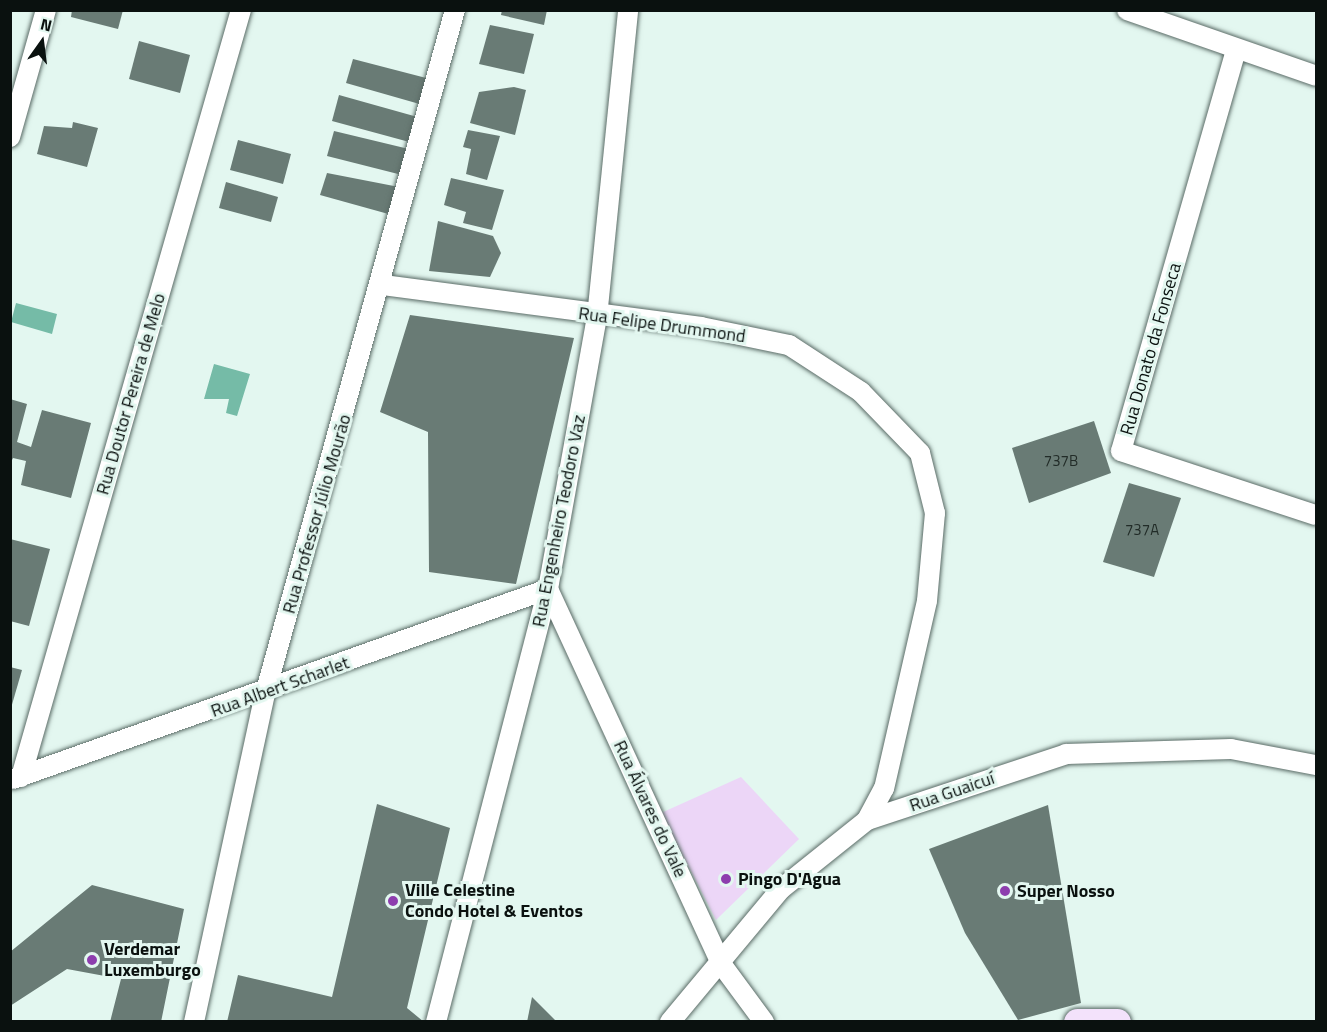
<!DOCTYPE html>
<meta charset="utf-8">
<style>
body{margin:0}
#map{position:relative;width:1327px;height:1032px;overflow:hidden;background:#e3f7f0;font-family:"Titillium Web",sans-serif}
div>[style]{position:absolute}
.green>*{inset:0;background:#ecd6f7}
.water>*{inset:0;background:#75bba7}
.building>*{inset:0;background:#697b75}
.roads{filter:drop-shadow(0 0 2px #5a6b66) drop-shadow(0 0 2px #5a6b66)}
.street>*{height:20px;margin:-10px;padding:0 10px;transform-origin:10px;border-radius:10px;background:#fff}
.secondary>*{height:27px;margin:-13.5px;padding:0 13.5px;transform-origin:13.5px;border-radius:13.5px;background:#f3e2fb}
.dots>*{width:16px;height:16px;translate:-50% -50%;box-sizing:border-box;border:3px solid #e3f7f0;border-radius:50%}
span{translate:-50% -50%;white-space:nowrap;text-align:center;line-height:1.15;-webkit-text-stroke:6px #e3f7f0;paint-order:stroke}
.number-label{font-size:15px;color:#222c28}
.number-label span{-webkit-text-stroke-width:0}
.street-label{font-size:18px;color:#0a110f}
.poi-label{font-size:18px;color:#0a110f;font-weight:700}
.left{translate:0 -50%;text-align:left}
.frame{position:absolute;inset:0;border:12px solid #0a110f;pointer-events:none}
.north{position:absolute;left:12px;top:12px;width:60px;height:60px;-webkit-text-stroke:4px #e3f7f0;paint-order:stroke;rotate:14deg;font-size:16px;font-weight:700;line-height:24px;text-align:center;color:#0a110f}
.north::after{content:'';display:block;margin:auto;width:21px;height:27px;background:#0a110f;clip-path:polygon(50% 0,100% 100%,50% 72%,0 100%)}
</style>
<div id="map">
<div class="green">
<i style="clip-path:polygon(741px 777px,799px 839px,716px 920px,661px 813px)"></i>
</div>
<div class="water">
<i style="clip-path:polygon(16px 303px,57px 314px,52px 334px,11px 322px)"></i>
<i style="clip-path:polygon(214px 364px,250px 374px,237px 416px,226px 413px,229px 399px,204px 399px)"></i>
</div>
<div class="building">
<i style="clip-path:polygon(72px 10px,123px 10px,118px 29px,71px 17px)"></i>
<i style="clip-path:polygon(502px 10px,547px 10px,544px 25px,501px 15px)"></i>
<i style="clip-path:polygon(490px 25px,534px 34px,524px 74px,479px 64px)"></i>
<i style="clip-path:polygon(139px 41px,190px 55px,180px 93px,129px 79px)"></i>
<i style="clip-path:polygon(353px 59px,430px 79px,423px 105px,346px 83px)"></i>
<i style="clip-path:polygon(514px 87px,526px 90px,515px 135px,470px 123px,479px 92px)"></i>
<i style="clip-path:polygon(339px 95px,421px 118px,413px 143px,332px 121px)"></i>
<i style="clip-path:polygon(73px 122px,98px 128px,87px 167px,37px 154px,44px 126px,72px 128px)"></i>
<i style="clip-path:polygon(468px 130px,500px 136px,487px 180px,466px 174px,471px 149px,463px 147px)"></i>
<i style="clip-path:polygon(334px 131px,413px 150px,406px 176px,327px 156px)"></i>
<i style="clip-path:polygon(238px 140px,291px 154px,283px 184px,230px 170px)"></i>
<i style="clip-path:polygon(327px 173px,399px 187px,392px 215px,320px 195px)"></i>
<i style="clip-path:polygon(451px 178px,504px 190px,492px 230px,463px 223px,466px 212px,444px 205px)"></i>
<i style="clip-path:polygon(226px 182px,278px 197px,271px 222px,219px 208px)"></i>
<i style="clip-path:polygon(438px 221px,493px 236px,501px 253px,490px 277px,429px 271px)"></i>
<i style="clip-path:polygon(410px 315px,574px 338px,516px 584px,429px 572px,428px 432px,380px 412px)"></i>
<i style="clip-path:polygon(10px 399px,27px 404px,17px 442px,31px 447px,42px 410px,91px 423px,71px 498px,21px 485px,26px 461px,13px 458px,10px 464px)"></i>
<i style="clip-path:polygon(1094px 421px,1111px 473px,1029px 503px,1012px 448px)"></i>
<i style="clip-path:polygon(1129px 483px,1181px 498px,1154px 577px,1103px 562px)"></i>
<i style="clip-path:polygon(10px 539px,50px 549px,29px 626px,10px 621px)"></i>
<i style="clip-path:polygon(10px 667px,22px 670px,11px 708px,10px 708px)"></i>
<i style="clip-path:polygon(377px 804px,450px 828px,407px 1008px,424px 1022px,227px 1022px,238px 975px,332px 997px)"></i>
<i style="clip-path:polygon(1048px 805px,1081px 1003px,1018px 1020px,965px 933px,929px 849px)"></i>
<i style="clip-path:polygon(92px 885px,184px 909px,161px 1022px,110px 1022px,121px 979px,67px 969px,10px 1006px,10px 952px)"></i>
<i style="clip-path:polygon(532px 997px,557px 1022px,527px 1022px)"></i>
</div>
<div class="roads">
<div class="street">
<i style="left:1127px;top:10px;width:200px;rotate:19.2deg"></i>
<i style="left:1236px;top:50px;width:417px;rotate:106deg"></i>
<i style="left:1121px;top:451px;width:205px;rotate:18.2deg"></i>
<i style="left:10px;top:137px;width:132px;rotate:-74.2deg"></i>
<i style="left:383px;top:285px;width:321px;rotate:7.5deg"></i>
<i style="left:701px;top:327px;width:90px;rotate:11.6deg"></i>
<i style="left:789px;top:345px;width:86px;rotate:33.1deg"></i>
<i style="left:861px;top:392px;width:85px;rotate:46deg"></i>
<i style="left:920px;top:453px;width:62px;rotate:76deg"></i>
<i style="left:935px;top:513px;width:88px;rotate:95.2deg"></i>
<i style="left:927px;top:601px;width:192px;rotate:102.9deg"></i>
<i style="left:884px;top:788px;width:36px;rotate:118deg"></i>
<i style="left:548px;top:589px;width:414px;rotate:65.2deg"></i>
<i style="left:722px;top:965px;width:71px;rotate:53.6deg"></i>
<i style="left:21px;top:777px;width:798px;rotate:-74deg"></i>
<i style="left:13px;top:779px;width:568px;rotate:-19.55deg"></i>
<i style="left:194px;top:1022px;width:336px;rotate:-77.8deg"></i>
<i style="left:265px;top:694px;width:710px;rotate:-74.48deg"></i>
<i style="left:436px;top:1022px;width:447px;rotate:-75.5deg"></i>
<i style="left:548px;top:589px;width:276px;rotate:-79.8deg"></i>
<i style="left:597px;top:317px;width:309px;rotate:-84.2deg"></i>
<i style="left:670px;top:1022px;width:173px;rotate:-50.2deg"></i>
<i style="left:781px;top:889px;width:110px;rotate:-38.7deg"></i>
<i style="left:867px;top:820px;width:210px;rotate:-18.3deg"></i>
<i style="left:1066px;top:754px;width:165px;rotate:-1.7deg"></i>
<i style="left:1231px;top:749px;width:86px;rotate:10.7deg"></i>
</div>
<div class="secondary">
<i style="left:1077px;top:1022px;width:40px"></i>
</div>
</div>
<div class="dots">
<i style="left:726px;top:879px;background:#8d3eae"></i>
<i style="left:1005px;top:891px;background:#8d3eae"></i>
<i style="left:393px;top:901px;background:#8d3eae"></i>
<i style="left:92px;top:960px;background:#8d3eae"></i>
</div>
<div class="number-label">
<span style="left:1061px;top:461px">737B</span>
<span style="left:1142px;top:530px">737A</span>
</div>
<div class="street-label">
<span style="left:662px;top:325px;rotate:8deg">Rua Felipe Drummond</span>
<span style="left:1151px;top:349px;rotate:-74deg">Rua Donato da Fonseca</span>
<span style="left:131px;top:394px;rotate:-74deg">Rua Doutor Pereira de Melo</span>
<span style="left:317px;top:514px;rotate:-74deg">Rua Professor Júlio Mourão</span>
<span style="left:559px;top:521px;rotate:-79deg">Rua Engenheiro Teodoro Vaz</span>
<span style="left:280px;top:687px;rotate:-20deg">Rua Albert Scharlet</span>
<span style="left:952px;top:792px;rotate:-19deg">Rua Guaicuí</span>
<span style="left:650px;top:809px;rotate:65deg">Rua Álvares do Vale</span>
</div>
<div class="poi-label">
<span class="left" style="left:738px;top:879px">Pingo D'Agua</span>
<span class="left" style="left:405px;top:901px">Ville Celestine<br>Condo Hotel &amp; Eventos</span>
<span class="left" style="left:1017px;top:891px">Super Nosso</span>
<span class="left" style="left:104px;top:960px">Verdemar<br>Luxemburgo</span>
</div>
<div class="frame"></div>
<div class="north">N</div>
</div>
